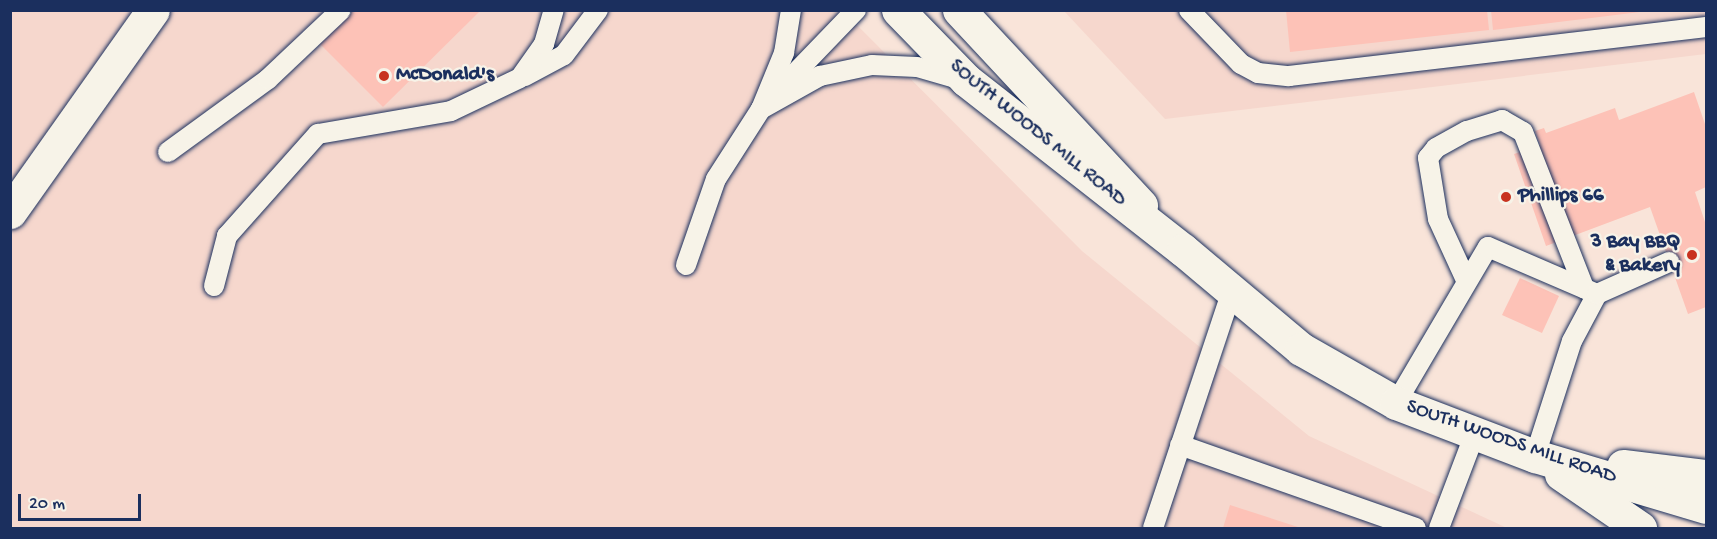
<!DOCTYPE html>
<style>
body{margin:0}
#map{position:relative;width:1717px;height:539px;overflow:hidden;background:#f9e4d9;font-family:"Gochi Hand",sans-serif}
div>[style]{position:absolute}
.built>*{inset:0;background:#f6d7cd}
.building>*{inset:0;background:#fdc2b7}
.roads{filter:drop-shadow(0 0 2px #1b2f5e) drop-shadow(0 0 2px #1b2f5e)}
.service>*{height:20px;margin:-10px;padding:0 10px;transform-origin:10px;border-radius:10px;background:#f7f3e8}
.minor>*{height:33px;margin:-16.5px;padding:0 16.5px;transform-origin:16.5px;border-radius:16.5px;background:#f7f3e8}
.tertiary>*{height:33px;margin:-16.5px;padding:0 16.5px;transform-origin:16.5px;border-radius:16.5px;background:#f7f3e8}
.secondary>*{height:33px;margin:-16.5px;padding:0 16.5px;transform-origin:16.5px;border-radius:16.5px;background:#f7f3e8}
.dots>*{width:16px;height:16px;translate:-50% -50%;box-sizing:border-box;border:3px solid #f7f3e8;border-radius:50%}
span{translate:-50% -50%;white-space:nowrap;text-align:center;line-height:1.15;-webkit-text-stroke:4.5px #f7f3e8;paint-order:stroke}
.poi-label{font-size:21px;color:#1b2f5e;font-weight:700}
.left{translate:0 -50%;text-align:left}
.right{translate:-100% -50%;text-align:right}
.street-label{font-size:21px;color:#1b2f5e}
.frame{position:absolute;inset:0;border:12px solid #1b2f5e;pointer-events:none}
.scale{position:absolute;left:18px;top:494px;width:123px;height:27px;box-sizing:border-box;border:3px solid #1b2f5e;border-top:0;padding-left:8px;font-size:18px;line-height:21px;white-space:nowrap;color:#1b2f5e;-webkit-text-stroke:4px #f7f3e8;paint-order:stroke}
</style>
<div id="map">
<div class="built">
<i style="clip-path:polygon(10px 11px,843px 11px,1082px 251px,1309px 436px,1507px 528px,11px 528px)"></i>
<i style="clip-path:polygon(1064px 11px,1706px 11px,1706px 54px,1165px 119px)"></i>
</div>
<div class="building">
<i style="clip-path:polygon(354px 10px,481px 10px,383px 107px,320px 44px)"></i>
<i style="clip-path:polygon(1286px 10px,1487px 10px,1489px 30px,1290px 52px)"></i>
<i style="clip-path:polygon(1491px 10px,1640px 10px,1640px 12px,1493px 30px)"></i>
<i style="clip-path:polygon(1694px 92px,1706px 127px,1706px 187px,1695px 192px,1706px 225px,1706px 307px,1688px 314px,1650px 207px,1546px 246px,1514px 154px,1540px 145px,1535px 131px,1544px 128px,1546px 133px,1615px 108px,1619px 120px)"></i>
<i style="clip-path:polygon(1520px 278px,1559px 296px,1542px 333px,1502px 315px)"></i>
<i style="clip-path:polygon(1230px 505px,1301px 528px,1223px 528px)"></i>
</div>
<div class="roads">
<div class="service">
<i style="left:1189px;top:10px;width:75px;rotate:46.1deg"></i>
<i style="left:1241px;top:64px;width:19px;rotate:28deg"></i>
<i style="left:1258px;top:73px;width:31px;rotate:6deg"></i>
<i style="left:1289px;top:76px;width:420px;rotate:-6.7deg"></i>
<i style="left:525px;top:76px;width:44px;rotate:-28.3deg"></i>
<i style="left:564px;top:55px;width:56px;rotate:-52.9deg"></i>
<i style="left:777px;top:92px;width:114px;rotate:-46.1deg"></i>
<i style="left:761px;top:109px;width:68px;rotate:-29.2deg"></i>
<i style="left:820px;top:76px;width:53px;rotate:-11.9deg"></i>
<i style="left:872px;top:65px;width:45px;rotate:2.5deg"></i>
<i style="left:917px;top:67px;width:44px;rotate:15.9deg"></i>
<i style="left:168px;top:152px;width:124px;rotate:-36.1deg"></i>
<i style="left:268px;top:79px;width:100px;rotate:-43.4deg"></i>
<i style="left:686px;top:265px;width:91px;rotate:-70.8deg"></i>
<i style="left:716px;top:179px;width:83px;rotate:-57.3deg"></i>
<i style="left:761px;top:109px;width:61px;rotate:-67.7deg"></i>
<i style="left:784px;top:53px;width:44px;rotate:-80.8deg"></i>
<i style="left:1466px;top:280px;width:67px;rotate:-114.7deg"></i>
<i style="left:1438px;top:219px;width:62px;rotate:-99.3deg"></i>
<i style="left:1428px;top:158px;width:13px;rotate:-51deg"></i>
<i style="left:1436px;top:148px;width:35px;rotate:-29deg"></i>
<i style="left:1467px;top:131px;width:37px;rotate:-17deg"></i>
<i style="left:1502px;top:120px;width:24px;rotate:30deg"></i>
<i style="left:1523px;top:132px;width:168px;rotate:68.6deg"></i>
<i style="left:214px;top:286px;width:52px;rotate:-75.4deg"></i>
<i style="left:227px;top:236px;width:137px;rotate:-48.3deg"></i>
<i style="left:318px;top:134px;width:135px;rotate:-9.8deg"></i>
<i style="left:451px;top:111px;width:76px;rotate:-25.6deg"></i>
<i style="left:520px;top:78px;width:42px;rotate:-54.8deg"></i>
<i style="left:544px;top:44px;width:35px;rotate:-74deg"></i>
<i style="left:1396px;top:403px;width:181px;rotate:-59.5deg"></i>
<i style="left:1488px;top:247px;width:119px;rotate:23.3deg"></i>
<i style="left:1180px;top:445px;width:250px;rotate:19.4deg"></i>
<i style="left:1535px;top:456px;width:121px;rotate:-72.2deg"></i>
<i style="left:1572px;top:341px;width:53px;rotate:-62deg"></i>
<i style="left:1597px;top:294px;width:79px;rotate:-24deg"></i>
<i style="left:1153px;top:528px;width:250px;rotate:-71.6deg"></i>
<i style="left:1439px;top:528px;width:102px;rotate:-69.2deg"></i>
</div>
<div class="minor">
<i style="left:10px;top:212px;width:247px;rotate:-54.7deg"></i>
</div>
<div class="tertiary">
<i style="left:959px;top:10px;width:267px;rotate:47deg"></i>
</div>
<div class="secondary">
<i style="left:898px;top:10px;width:98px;rotate:45.8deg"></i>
<i style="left:966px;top:80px;width:276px;rotate:38.1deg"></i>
<i style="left:1183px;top:250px;width:154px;rotate:40deg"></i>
<i style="left:1301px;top:349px;width:109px;rotate:29.6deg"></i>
<i style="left:1396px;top:403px;width:149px;rotate:20.9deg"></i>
<i style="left:1535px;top:456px;width:178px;rotate:16.6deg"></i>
<i style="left:1623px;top:466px;width:84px;rotate:6.9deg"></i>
<i style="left:1561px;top:474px;width:96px;rotate:34.4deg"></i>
</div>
</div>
<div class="dots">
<i style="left:384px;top:76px;background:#c8321e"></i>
<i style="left:1506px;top:197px;background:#c8321e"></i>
<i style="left:1692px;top:255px;background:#c8321e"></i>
</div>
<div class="poi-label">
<span class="left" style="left:396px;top:76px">McDonald's</span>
<span class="left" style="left:1518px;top:197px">Phillips 66</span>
<span class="right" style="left:1680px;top:255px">3 Bay BBQ<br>&amp; Bakery</span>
</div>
<div class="street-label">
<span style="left:1037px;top:134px;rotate:39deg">SOUTH WOODS MILL ROAD</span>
<span style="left:1511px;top:443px;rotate:19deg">SOUTH WOODS MILL ROAD</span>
</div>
<div class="frame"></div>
<div class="scale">20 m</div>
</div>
